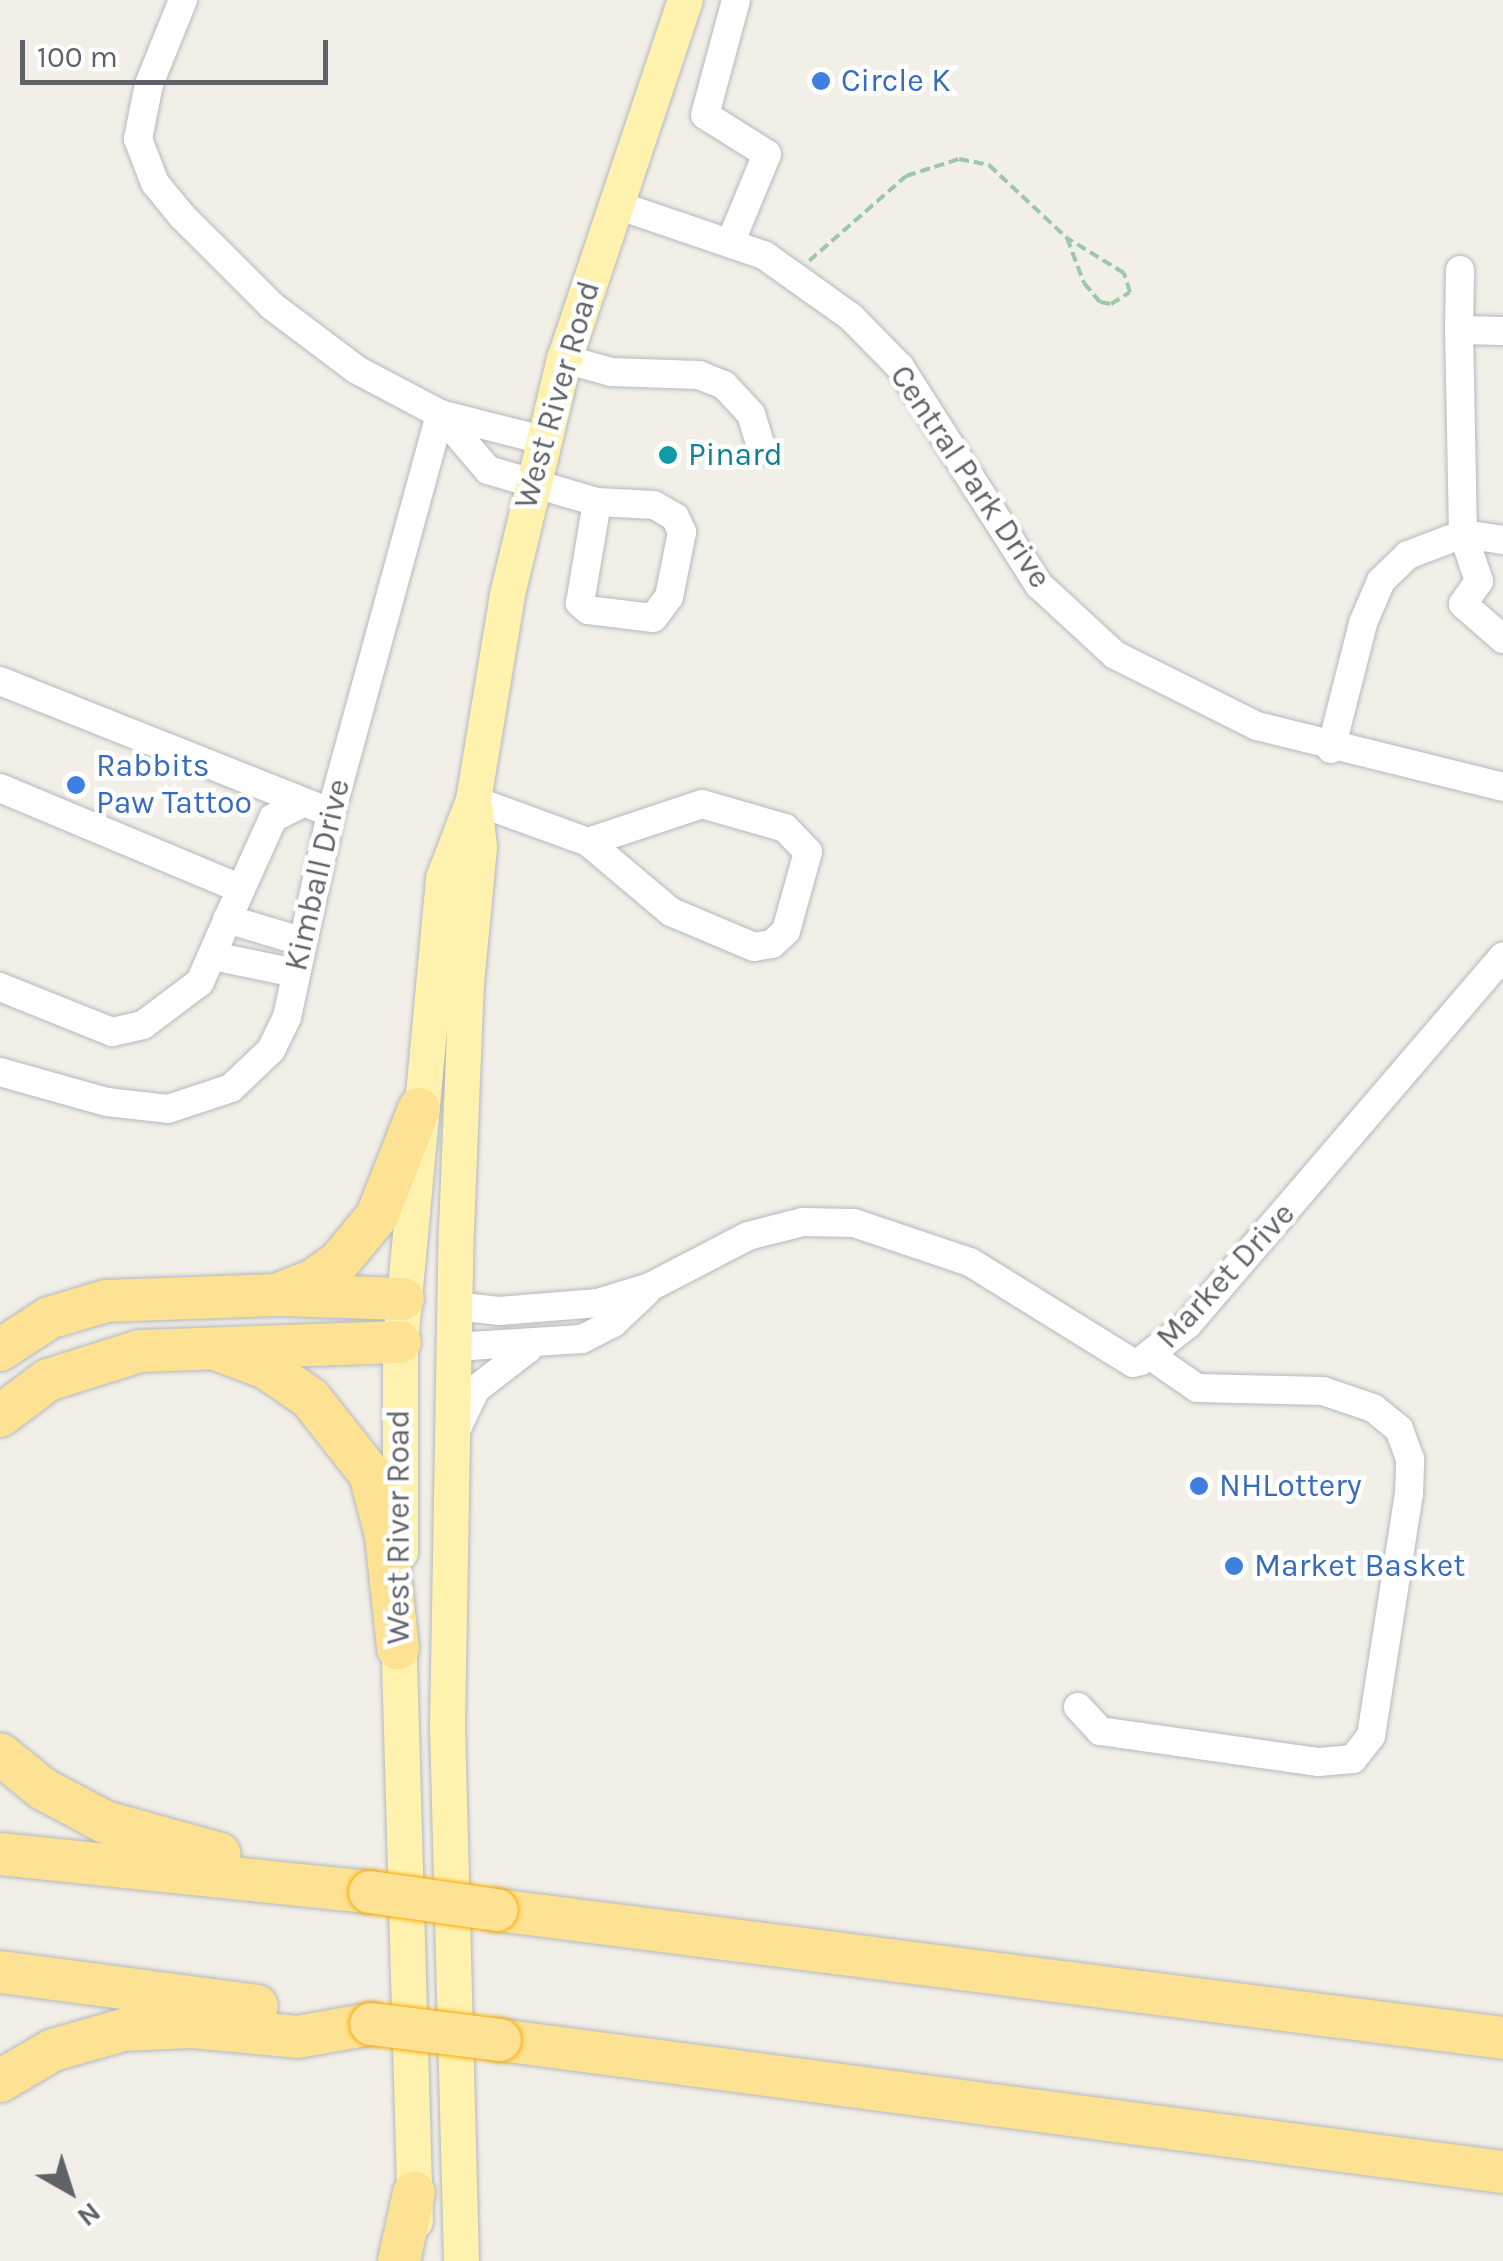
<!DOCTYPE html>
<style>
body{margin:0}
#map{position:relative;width:1503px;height:2261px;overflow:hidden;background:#f1efe8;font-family:Karla,sans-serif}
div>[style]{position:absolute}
.path>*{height:4px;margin-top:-2px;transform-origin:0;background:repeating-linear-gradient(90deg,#9cc7a9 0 10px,transparent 0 15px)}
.roads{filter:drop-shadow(0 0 2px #b5b8bc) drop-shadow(0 0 2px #b5b8bc)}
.minor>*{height:28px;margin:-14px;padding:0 14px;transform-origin:14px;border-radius:14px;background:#fff}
.major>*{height:35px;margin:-17.5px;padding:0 17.5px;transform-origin:17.5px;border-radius:17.5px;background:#fff2af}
.highway>*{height:42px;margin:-21px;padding:0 21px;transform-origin:21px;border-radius:21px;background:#fde293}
.bridges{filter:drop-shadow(0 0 2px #f9ab00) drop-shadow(0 0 2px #f9ab00)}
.highway-bridge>*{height:42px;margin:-21px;padding:0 21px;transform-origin:21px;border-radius:21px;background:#fde293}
.dots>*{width:28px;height:28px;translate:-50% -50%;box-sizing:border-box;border:5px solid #fff;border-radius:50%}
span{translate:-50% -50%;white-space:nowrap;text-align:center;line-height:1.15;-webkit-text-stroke:9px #fff;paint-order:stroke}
.shop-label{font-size:32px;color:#366cbe}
.left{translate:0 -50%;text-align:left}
.street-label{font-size:32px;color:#5f6368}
.culture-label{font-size:32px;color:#0d838f}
.north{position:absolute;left:20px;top:2141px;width:100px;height:100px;-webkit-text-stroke:8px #fff;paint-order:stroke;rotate:141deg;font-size:28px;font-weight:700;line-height:40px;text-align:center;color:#5f6368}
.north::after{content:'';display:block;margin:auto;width:35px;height:45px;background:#5f6368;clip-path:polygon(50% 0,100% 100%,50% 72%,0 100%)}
.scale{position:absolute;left:20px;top:40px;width:308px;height:45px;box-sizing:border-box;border:5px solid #5f6368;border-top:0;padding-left:12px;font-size:30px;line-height:35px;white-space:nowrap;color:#5f6368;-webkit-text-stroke:8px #fff;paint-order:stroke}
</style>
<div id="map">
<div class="path">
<i style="left:809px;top:261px;width:129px;rotate:-41.2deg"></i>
<i style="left:906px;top:176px;width:56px;rotate:-17.8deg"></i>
<i style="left:959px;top:159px;width:31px;rotate:11deg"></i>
<i style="left:989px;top:165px;width:107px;rotate:43.1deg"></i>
<i style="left:1067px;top:238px;width:48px;rotate:69.3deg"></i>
<i style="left:1084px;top:283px;width:25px;rotate:50deg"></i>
<i style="left:1100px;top:302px;width:11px;rotate:10deg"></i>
<i style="left:1111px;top:304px;width:22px;rotate:-32deg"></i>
<i style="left:1130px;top:292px;width:20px;rotate:-108deg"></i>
<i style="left:1124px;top:273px;width:67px;rotate:-148.4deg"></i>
</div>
<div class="roads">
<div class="minor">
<i style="left:183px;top:0;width:91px;rotate:112deg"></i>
<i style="left:149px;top:84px;width:56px;rotate:101.3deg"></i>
<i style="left:138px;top:139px;width:47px;rotate:68.9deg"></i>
<i style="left:155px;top:183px;width:43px;rotate:50.7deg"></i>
<i style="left:182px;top:216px;width:127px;rotate:45deg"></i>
<i style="left:272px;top:306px;width:106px;rotate:37deg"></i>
<i style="left:357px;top:370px;width:94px;rotate:27.9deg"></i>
<i style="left:440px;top:414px;width:106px;rotate:14.2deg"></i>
<i style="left:614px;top:204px;width:158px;rotate:18.8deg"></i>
<i style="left:764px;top:255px;width:107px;rotate:35.5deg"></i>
<i style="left:851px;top:317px;width:70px;rotate:45.6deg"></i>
<i style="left:900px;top:367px;width:259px;rotate:57.5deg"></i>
<i style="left:1039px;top:585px;width:103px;rotate:42.6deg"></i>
<i style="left:1115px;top:655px;width:159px;rotate:26.6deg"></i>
<i style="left:1257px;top:726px;width:253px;rotate:13.9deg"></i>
<i style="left:731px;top:241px;width:94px;rotate:-67.5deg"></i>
<i style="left:767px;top:154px;width:73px;rotate:-147.8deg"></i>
<i style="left:705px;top:115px;width:119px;rotate:-74.9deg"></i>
<i style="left:1459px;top:330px;width:60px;rotate:-89deg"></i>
<i style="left:564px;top:359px;width:49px;rotate:15.5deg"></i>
<i style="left:611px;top:372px;width:88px;rotate:2deg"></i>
<i style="left:699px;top:375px;width:27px;rotate:22deg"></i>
<i style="left:724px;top:385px;width:40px;rotate:47deg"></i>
<i style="left:751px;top:414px;width:38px;rotate:73deg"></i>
<i style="left:440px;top:414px;width:74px;rotate:49.4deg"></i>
<i style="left:488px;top:470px;width:114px;rotate:16.4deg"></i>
<i style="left:597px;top:502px;width:57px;rotate:3deg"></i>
<i style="left:654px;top:505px;width:24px;rotate:30deg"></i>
<i style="left:675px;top:517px;width:17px;rotate:65deg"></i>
<i style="left:682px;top:532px;width:66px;rotate:101.3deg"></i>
<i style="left:669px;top:597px;width:26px;rotate:127deg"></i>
<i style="left:653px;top:618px;width:65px;rotate:-173deg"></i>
<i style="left:588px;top:610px;width:11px;rotate:-139deg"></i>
<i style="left:580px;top:603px;width:102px;rotate:-80.4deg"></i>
<i style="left:1463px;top:534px;width:50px;rotate:71.2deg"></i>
<i style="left:1479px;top:581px;width:28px;rotate:125deg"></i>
<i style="left:1463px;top:604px;width:53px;rotate:41.2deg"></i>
<i style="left:1463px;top:534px;width:40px;rotate:8.5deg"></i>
<i style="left:0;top:681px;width:356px;rotate:21.7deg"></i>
<i style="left:1331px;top:749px;width:130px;rotate:-75.7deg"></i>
<i style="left:1363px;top:623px;width:46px;rotate:-66.8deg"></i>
<i style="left:1381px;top:581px;width:37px;rotate:-44deg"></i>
<i style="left:1408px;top:555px;width:59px;rotate:-20.9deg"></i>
<i style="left:1463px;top:534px;width:204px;rotate:-91.1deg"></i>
<i style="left:1459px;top:330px;width:44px;rotate:1.3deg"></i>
<i style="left:0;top:788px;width:261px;rotate:22.7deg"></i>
<i style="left:241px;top:889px;width:102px;rotate:113.8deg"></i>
<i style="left:200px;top:982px;width:71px;rotate:143deg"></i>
<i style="left:143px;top:1025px;width:32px;rotate:167deg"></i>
<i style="left:112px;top:1032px;width:121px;rotate:-158.1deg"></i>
<i style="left:473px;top:800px;width:122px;rotate:20.1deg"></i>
<i style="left:588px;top:842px;width:120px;rotate:-18.4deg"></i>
<i style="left:702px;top:804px;width:86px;rotate:16.1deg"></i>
<i style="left:785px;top:828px;width:33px;rotate:46deg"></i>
<i style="left:808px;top:852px;width:82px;rotate:105.6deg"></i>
<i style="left:786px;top:931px;width:19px;rotate:137deg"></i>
<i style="left:772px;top:944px;width:18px;rotate:171deg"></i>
<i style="left:754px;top:947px;width:90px;rotate:-157.1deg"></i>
<i style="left:671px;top:912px;width:109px;rotate:-139.9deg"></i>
<i style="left:241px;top:889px;width:78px;rotate:-65.7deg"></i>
<i style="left:273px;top:818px;width:31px;rotate:-27deg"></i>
<i style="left:227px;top:919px;width:77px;rotate:16.6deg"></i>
<i style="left:213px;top:956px;width:84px;rotate:11.7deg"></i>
<i style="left:0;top:1072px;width:111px;rotate:15.7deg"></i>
<i style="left:107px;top:1102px;width:61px;rotate:6.5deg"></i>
<i style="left:168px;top:1109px;width:66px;rotate:-18.4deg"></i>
<i style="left:231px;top:1088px;width:55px;rotate:-43.5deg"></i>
<i style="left:271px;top:1050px;width:37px;rotate:-64deg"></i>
<i style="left:287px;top:1017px;width:209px;rotate:-77.8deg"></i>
<i style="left:331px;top:813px;width:414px;rotate:-74.7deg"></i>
<i style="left:454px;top:1306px;width:45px;rotate:6.3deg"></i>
<i style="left:499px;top:1311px;width:99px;rotate:-4.6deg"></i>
<i style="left:598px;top:1303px;width:54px;rotate:-17.1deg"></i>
<i style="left:650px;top:1287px;width:110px;rotate:-27.5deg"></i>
<i style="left:748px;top:1236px;width:57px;rotate:-14.3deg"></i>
<i style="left:803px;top:1222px;width:51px;rotate:1.1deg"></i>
<i style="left:854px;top:1223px;width:122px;rotate:18.6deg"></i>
<i style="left:970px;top:1262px;width:192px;rotate:31.8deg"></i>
<i style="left:1133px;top:1363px;width:8px;rotate:-14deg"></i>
<i style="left:1141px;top:1361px;width:60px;rotate:-38.2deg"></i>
<i style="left:1188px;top:1324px;width:484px;rotate:-49.4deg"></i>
<i style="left:454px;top:1347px;width:128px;rotate:-3.6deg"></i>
<i style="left:582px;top:1339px;width:35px;rotate:-27deg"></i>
<i style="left:613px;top:1323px;width:45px;rotate:-43.2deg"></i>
<i style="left:456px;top:1430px;width:46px;rotate:-64deg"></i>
<i style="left:476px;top:1389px;width:66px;rotate:-37.6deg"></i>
<i style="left:1078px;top:1707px;width:33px;rotate:47deg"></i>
<i style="left:1100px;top:1731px;width:221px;rotate:8.1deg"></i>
<i style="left:1319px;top:1762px;width:34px;rotate:-5deg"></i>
<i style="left:1353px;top:1759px;width:29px;rotate:-52deg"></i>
<i style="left:1371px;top:1736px;width:245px;rotate:-81.1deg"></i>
<i style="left:1409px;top:1494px;width:35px;rotate:-88deg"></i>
<i style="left:1410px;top:1459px;width:32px;rotate:-110deg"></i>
<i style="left:1399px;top:1429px;width:33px;rotate:-141deg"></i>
<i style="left:1373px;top:1408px;width:53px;rotate:-161.2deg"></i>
<i style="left:1323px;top:1391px;width:126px;rotate:-178.6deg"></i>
<i style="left:1197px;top:1388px;width:56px;rotate:-145.2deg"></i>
</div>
<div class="major">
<i style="left:400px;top:1552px;width:210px;rotate:-90deg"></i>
<i style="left:400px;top:1342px;width:466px;rotate:-84.7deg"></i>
<i style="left:443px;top:878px;width:84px;rotate:-69deg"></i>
<i style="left:473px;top:800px;width:209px;rotate:-80.6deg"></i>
<i style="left:507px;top:594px;width:242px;rotate:-76.4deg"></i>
<i style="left:564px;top:359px;width:379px;rotate:-71.4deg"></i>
<i style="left:398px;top:1624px;width:597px;rotate:88.37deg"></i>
<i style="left:461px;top:2261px;width:535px;rotate:-91.5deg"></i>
<i style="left:447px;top:1726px;width:497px;rotate:-89deg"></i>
<i style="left:456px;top:1229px;width:245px;rotate:-87.7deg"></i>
<i style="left:466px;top:984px;width:138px;rotate:-84.6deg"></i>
<i style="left:479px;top:847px;width:36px;rotate:-96deg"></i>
</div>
<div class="highway">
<i style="left:283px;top:1295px;width:120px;rotate:1.9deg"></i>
<i style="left:0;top:1350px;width:59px;rotate:-33.1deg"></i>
<i style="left:49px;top:1318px;width:59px;rotate:-16.6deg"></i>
<i style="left:106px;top:1301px;width:170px;rotate:-2deg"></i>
<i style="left:276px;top:1295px;width:41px;rotate:-21.5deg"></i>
<i style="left:314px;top:1280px;width:31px;rotate:-36deg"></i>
<i style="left:339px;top:1262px;width:60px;rotate:-50.4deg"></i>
<i style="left:377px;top:1216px;width:115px;rotate:-68.6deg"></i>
<i style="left:221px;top:1351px;width:48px;rotate:20.7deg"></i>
<i style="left:266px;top:1368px;width:53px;rotate:34.3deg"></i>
<i style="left:310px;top:1398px;width:97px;rotate:51.7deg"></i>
<i style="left:370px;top:1474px;width:64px;rotate:75.5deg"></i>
<i style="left:386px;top:1536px;width:113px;rotate:83.9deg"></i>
<i style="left:0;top:1416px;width:60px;rotate:-36.9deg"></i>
<i style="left:48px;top:1380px;width:96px;rotate:-17.5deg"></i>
<i style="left:140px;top:1351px;width:260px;rotate:-2deg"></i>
<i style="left:0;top:1754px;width:55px;rotate:39.1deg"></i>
<i style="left:43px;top:1789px;width:70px;rotate:28deg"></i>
<i style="left:105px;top:1822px;width:119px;rotate:15.5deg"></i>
<i style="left:0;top:1854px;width:372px;rotate:5.9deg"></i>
<i style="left:497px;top:1910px;width:1014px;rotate:7.25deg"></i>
<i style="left:0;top:1972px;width:259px;rotate:7.5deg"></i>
<i style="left:500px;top:2040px;width:1012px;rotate:7.5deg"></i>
<i style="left:0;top:2081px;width:61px;rotate:-30.3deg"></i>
<i style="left:53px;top:2050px;width:73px;rotate:-15.9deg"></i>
<i style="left:123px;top:2030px;width:69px;rotate:-2.5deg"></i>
<i style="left:192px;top:2027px;width:105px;rotate:5.4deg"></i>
<i style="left:297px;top:2037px;width:75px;rotate:-10deg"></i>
<i style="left:399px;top:2261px;width:70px;rotate:-77.6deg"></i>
</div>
</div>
<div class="bridges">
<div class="highway-bridge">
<i style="left:370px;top:1892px;width:128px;rotate:8.1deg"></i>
<i style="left:371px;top:2024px;width:130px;rotate:7.1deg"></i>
</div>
</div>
<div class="dots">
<i style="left:821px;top:81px;background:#3f7fe0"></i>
<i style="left:668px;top:455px;background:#0f9aa8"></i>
<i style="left:76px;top:785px;background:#3f7fe0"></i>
<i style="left:1199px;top:1486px;background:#3f7fe0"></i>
<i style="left:1234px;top:1566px;background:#3f7fe0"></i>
</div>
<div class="shop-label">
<span class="left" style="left:841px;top:81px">Circle K</span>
<span class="left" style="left:96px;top:785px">Rabbits<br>Paw Tattoo</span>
<span class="left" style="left:1219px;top:1486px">NHLottery</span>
<span class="left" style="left:1254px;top:1566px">Market Basket</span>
</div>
<div class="street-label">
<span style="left:558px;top:395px;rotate:-74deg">West River Road</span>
<span style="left:970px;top:477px;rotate:56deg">Central Park Drive</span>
<span style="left:318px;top:875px;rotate:-77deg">Kimball Drive</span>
<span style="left:1226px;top:1276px;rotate:-47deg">Market Drive</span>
<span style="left:399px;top:1527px;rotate:-90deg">West River Road</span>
</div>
<div class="culture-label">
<span class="left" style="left:688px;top:455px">Pinard</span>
</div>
<div class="north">N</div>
<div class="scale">100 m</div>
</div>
